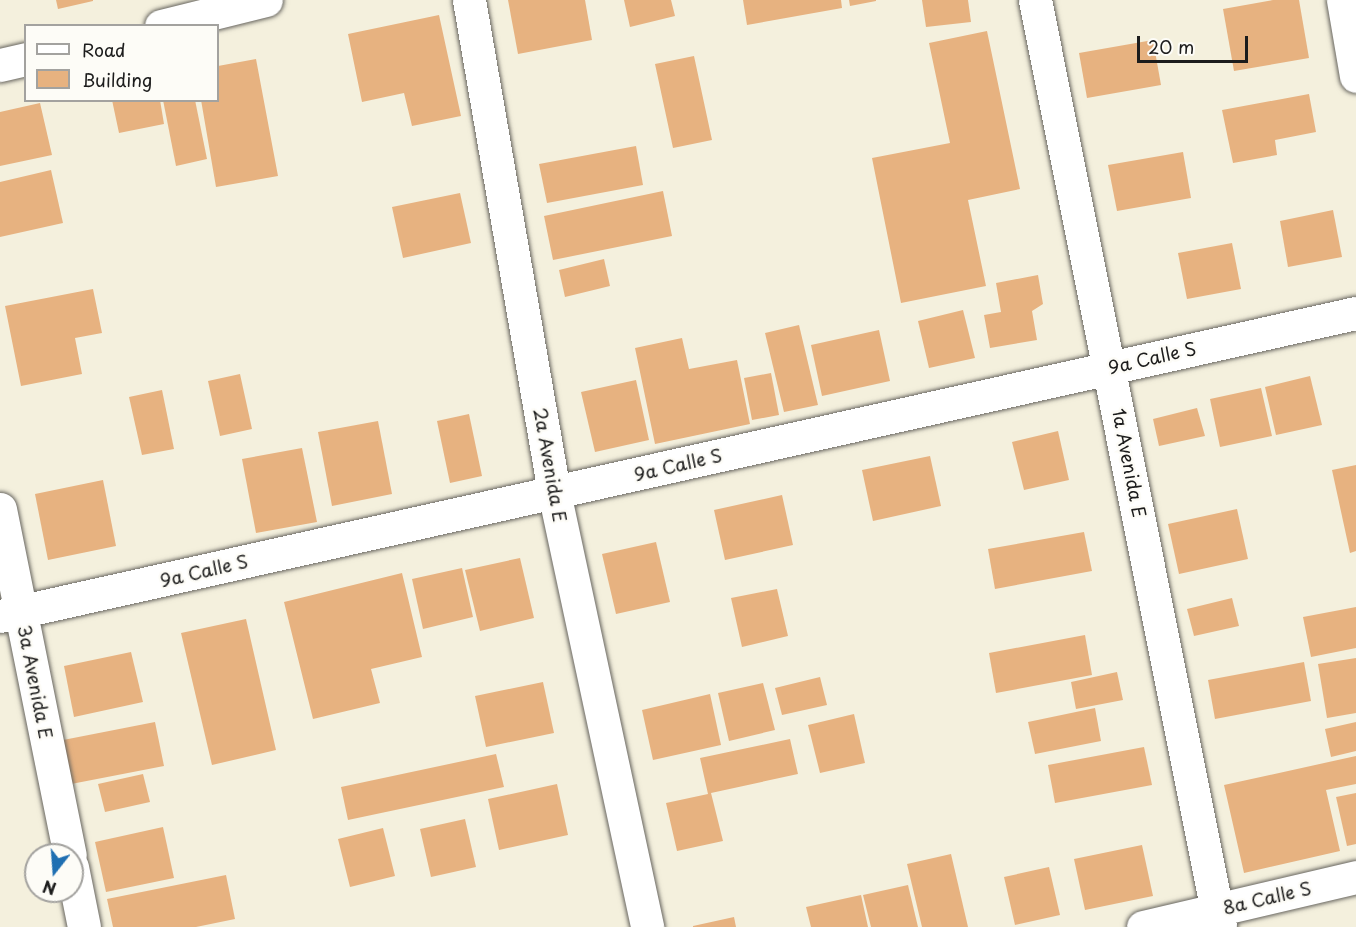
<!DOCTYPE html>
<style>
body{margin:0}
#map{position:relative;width:1356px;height:927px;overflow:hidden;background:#f4f0dd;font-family:"Playpen Sans",sans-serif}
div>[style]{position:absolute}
.building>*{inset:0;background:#e7b280}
.roads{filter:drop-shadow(0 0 2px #686660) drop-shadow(0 0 2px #686660)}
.minor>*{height:33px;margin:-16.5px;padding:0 16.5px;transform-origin:16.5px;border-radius:16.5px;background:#fff}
span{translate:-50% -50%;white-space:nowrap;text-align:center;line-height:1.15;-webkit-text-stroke:5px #fdfcf7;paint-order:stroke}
.street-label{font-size:18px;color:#1c1c1c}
.legend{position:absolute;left:24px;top:24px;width:195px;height:78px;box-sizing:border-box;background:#fdfcf7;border:2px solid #a3a29f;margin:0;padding:8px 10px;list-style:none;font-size:18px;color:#1c1c1c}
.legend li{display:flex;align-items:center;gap:12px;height:30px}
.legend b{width:30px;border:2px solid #a3a29f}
.north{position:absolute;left:24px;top:843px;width:60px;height:60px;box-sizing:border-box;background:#fdfcf7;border:2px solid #a3a29f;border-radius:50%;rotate:197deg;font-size:16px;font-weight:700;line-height:24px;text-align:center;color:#1c1c1c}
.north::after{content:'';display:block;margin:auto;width:21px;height:27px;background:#1f6fb2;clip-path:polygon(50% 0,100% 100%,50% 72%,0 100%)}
.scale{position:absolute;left:1137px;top:36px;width:111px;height:27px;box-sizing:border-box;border:3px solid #1c1c1c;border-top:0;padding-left:8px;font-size:18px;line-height:21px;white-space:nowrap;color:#1c1c1c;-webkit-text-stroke:4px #fdfcf7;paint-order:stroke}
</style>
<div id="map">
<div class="building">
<i style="clip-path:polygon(56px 0,93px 0,93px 1px,58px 9px)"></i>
<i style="clip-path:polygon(508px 0,585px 0,592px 40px,518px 54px)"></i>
<i style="clip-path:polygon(624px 0,671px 0,675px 16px,630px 27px)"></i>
<i style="clip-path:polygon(743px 0,841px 0,842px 8px,747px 25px)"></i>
<i style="clip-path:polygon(849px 0,876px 0,876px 1px,850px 6px)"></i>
<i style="clip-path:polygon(922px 0,968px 0,971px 22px,926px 27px)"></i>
<i style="clip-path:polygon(1273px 0,1299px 0,1309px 58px,1234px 71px,1223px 9px)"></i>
<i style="clip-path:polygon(439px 15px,461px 116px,412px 126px,404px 93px,362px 102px,348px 34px)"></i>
<i style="clip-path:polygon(987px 31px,1020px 189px,968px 200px,986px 286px,901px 303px,872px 158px,950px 143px,929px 43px)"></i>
<i style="clip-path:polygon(1153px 40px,1161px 85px,1087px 98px,1079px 53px)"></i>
<i style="clip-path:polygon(694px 56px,712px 140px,673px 148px,655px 64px)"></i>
<i style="clip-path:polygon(256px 59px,278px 176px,216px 187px,201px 100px,218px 100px,218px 66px)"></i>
<i style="clip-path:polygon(1309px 94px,1316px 132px,1275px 140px,1277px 155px,1233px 163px,1222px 110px)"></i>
<i style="clip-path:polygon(112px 100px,160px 100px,164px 124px,119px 133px)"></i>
<i style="clip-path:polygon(163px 100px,195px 100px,207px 159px,176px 166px)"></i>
<i style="clip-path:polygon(40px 103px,52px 155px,0 166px,0 112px)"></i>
<i style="clip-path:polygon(636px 146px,643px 185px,547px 203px,539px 164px)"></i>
<i style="clip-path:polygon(1183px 152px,1191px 198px,1117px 211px,1108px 165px)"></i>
<i style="clip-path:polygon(51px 170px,63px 223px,0 237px,0 182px)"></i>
<i style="clip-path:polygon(663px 191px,672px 236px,553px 260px,544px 216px)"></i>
<i style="clip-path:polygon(460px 193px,471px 243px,403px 258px,392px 207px)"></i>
<i style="clip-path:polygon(1333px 210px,1342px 257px,1288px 267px,1280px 221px)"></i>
<i style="clip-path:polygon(1232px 243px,1241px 289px,1187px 299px,1178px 253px)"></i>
<i style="clip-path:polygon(604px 259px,610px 286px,565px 297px,559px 270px)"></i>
<i style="clip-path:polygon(1038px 275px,1043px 304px,1032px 311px,1037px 340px,990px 348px,984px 315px,1001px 312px,996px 283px)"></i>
<i style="clip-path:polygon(93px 289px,102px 333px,75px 338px,82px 374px,21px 386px,5px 306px)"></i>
<i style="clip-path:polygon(963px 310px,975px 358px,929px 368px,918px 321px)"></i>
<i style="clip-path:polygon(799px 325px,818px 405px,784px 412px,765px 333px)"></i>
<i style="clip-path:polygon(879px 330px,890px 381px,822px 396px,811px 345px)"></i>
<i style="clip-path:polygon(682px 338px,689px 369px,737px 360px,750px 424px,655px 444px,635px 348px)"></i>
<i style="clip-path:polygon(771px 373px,779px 415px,752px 420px,744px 378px)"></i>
<i style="clip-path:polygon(240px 374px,252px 429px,220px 436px,208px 381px)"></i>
<i style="clip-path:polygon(1310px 376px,1322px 425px,1276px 435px,1265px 387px)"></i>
<i style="clip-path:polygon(636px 380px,649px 440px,595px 452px,581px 392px)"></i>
<i style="clip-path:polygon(1261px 388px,1272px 436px,1220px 447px,1210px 399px)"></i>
<i style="clip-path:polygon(162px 390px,174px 449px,142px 455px,129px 397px)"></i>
<i style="clip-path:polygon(1197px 408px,1205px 436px,1159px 446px,1153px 419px)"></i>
<i style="clip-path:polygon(469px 414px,482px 476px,450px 483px,437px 421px)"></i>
<i style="clip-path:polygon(378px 421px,392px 494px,332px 506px,318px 432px)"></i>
<i style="clip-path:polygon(1058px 431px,1069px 480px,1024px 490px,1012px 442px)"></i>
<i style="clip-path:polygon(302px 448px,317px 522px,256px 533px,242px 459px)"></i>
<i style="clip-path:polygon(930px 456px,941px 506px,873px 521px,862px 470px)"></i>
<i style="clip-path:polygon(1356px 465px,1356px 551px,1350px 553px,1332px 470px)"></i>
<i style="clip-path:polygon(103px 480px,116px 546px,48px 560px,35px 494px)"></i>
<i style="clip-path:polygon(782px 495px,793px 545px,725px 560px,714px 510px)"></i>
<i style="clip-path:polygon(1237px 509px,1248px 559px,1179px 574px,1168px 524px)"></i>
<i style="clip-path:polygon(1084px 532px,1092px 571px,995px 589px,988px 549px)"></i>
<i style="clip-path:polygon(656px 542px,670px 602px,616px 614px,602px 554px)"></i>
<i style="clip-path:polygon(520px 558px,534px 618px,480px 631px,465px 570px)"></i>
<i style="clip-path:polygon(462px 568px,473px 617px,423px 629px,412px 579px)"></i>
<i style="clip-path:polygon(402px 573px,422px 657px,371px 669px,380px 703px,313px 719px,284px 602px)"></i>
<i style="clip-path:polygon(777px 589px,788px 636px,742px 647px,731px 598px)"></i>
<i style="clip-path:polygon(1232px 598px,1239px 626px,1194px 636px,1187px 609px)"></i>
<i style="clip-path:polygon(1356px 607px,1356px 648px,1311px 657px,1303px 617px)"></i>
<i style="clip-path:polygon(246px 619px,276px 750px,212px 765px,181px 633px)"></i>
<i style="clip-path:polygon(1085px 635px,1092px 675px,996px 693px,989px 653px)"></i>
<i style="clip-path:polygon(131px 652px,143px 702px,74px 717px,64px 666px)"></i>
<i style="clip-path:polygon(1356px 658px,1356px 713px,1327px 718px,1318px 664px)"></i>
<i style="clip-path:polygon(1304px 662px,1311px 701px,1215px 719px,1208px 680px)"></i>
<i style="clip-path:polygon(1117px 672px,1123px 700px,1076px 709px,1071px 682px)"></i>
<i style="clip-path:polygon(820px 677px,827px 705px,782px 715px,775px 688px)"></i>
<i style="clip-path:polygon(543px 682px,554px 733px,486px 747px,475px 696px)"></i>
<i style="clip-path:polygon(763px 683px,775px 730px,729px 741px,718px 693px)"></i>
<i style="clip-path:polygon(710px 694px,721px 745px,653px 760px,642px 710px)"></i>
<i style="clip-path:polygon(1095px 708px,1101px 741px,1035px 754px,1028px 722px)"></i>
<i style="clip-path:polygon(854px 714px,865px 763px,820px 773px,808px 725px)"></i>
<i style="clip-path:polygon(155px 722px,164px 766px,66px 785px,58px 741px)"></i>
<i style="clip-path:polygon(1356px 722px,1356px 751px,1331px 757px,1325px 729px)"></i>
<i style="clip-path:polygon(790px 739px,798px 774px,711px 793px,723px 841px,677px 851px,666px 803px,708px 794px,700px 758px)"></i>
<i style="clip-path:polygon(1144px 747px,1152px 785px,1055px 803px,1048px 765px)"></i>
<i style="clip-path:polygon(496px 754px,504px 787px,348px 820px,341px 787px)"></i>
<i style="clip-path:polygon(1356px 756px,1356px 784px,1326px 790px,1340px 851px,1244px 873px,1224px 785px)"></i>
<i style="clip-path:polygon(143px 774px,150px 802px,105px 812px,98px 784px)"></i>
<i style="clip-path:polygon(557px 784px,568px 835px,499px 850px,488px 799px)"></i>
<i style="clip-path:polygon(1356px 793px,1356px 844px,1347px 846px,1336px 797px)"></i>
<i style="clip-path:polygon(465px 819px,476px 867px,431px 877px,420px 829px)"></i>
<i style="clip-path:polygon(163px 827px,174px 878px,106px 892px,95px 842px)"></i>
<i style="clip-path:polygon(383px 828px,395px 876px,350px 887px,338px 839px)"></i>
<i style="clip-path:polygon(1142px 845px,1153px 896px,1085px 910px,1074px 859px)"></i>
<i style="clip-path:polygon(951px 854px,968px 927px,922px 927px,907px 864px)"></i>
<i style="clip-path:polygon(1049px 867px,1060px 915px,1015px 925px,1004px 877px)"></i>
<i style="clip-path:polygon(226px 875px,235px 919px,196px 927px,113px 927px,107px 899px)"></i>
<i style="clip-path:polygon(908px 885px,918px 927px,871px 927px,863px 895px)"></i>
<i style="clip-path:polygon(861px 895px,868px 927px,811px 927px,806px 907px)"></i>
<i style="clip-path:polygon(734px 917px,736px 927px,693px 927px,693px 926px)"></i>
</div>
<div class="roads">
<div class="minor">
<i style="left:469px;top:0;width:499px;rotate:80.2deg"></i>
<i style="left:554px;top:492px;width:445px;rotate:77.9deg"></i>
<i style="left:1035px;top:0;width:945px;rotate:78.71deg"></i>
<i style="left:1343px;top:0;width:77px;rotate:80.3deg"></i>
<i style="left:161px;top:26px;width:108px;rotate:-13.9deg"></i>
<i style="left:0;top:65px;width:27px;rotate:-13deg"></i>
<i style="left:0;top:509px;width:353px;rotate:78.6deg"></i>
<i style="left:0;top:616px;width:1389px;rotate:-12.6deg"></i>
<i style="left:72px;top:867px;width:61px;rotate:78.7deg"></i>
<i style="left:1143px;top:927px;width:219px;rotate:-13.2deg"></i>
</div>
</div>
<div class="street-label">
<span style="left:1152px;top:358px;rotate:-13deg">9a Calle S</span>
<span style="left:1129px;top:463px;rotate:79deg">1a Avenida E</span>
<span style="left:550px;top:465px;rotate:80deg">2a Avenida E</span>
<span style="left:678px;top:465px;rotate:-13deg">9a Calle S</span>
<span style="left:204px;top:571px;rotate:-13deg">9a Calle S</span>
<span style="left:35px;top:682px;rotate:79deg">3a Avenida E</span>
<span style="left:1267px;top:898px;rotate:-13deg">8a Calle S</span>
</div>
<ul class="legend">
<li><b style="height:8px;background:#fff"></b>Road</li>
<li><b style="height:16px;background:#e7b280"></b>Building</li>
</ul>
<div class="north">N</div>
<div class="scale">20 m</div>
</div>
